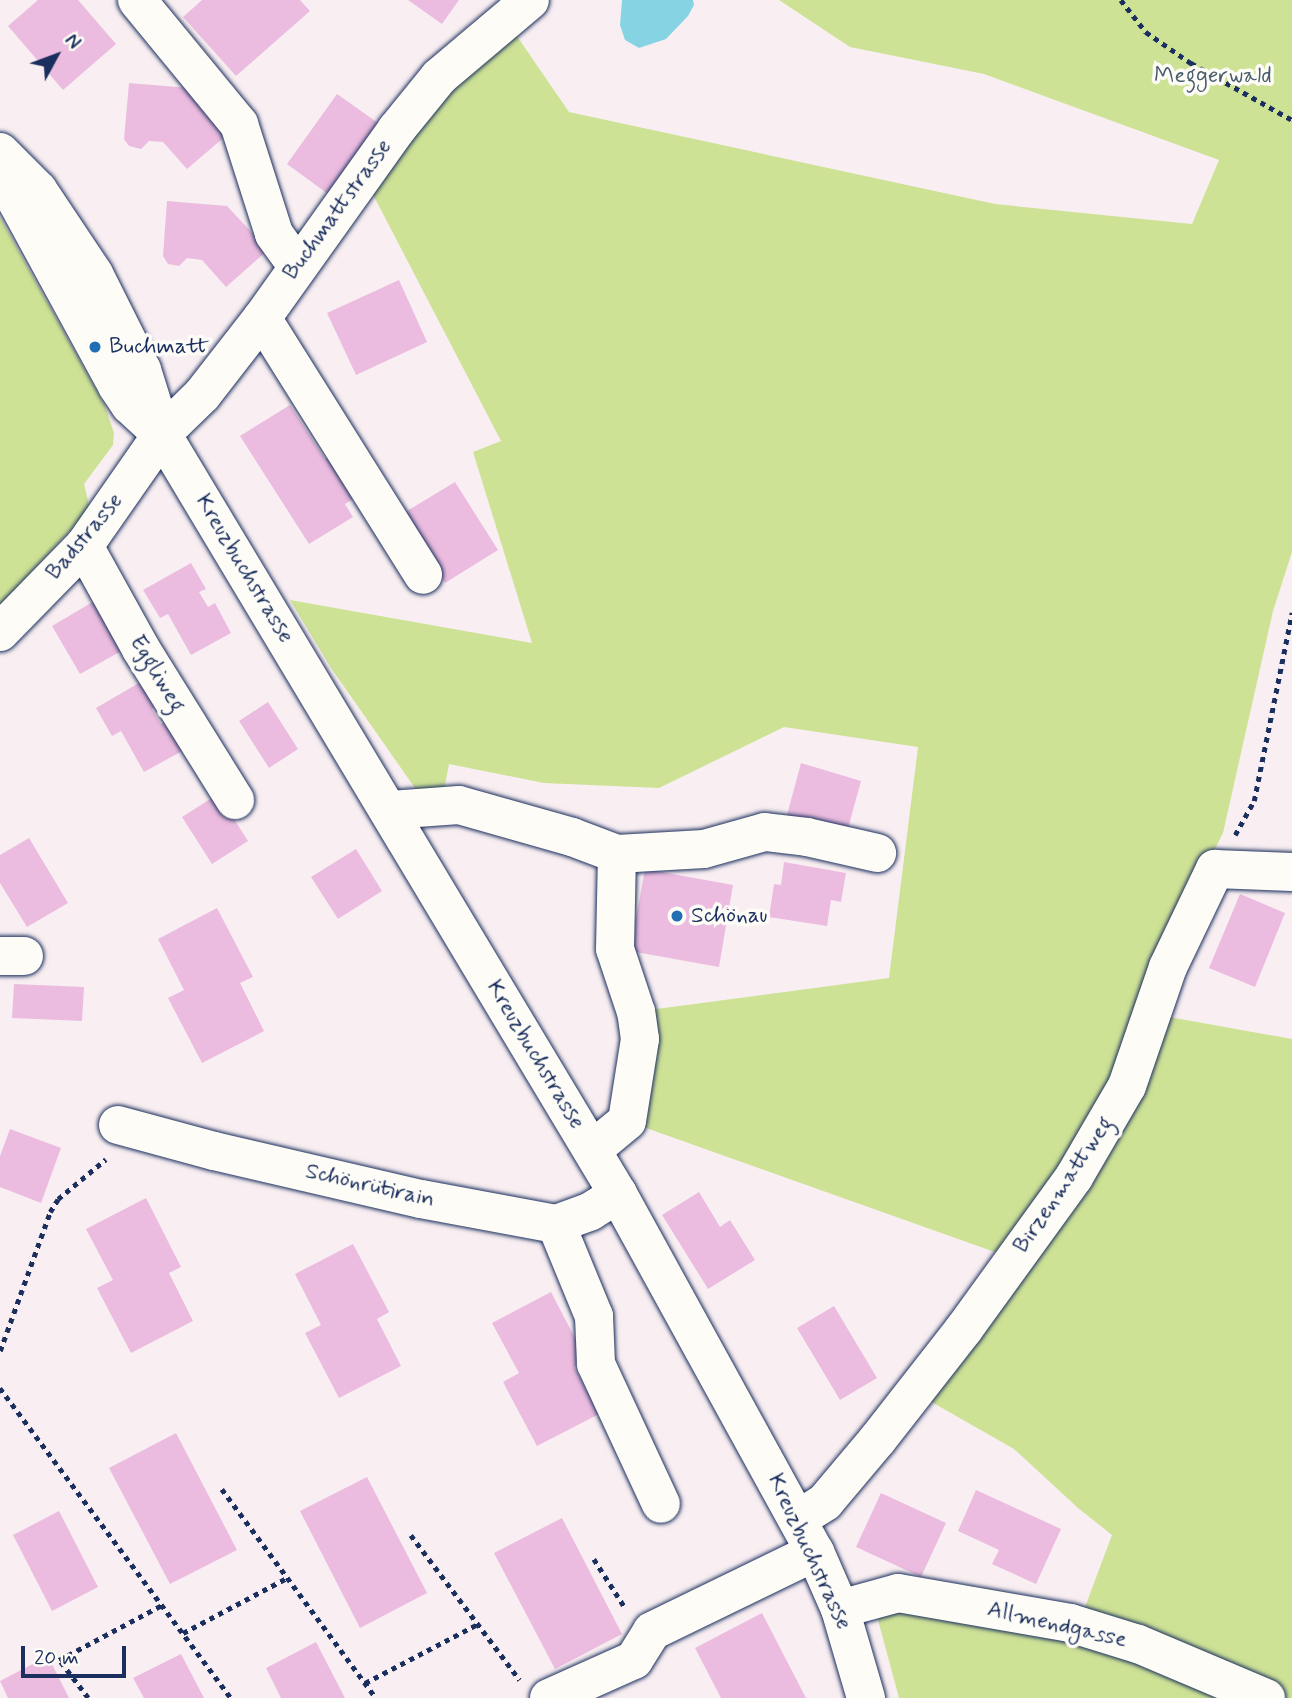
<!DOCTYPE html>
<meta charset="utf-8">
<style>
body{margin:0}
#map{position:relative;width:1292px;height:1698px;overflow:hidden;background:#f9eff2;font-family:Mynerve,sans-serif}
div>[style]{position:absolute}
.green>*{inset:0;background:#cee296}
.water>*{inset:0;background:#86d4e3}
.building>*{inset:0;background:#ebbcdf}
.path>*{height:4.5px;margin-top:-2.25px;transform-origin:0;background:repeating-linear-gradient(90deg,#1b2f5e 0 5px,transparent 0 10px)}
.roads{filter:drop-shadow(0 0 2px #1b2f5e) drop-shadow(0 0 2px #1b2f5e)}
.minor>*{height:38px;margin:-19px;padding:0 19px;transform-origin:19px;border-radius:19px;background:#fdfcf7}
.dots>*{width:19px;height:19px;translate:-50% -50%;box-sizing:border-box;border:4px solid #fdfcf7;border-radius:50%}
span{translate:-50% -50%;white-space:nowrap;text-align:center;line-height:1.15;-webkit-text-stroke:7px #fdfcf7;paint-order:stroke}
.park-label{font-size:23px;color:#485c6c}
.street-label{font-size:23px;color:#1b2f5e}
.poi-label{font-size:23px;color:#1b2f5e}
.left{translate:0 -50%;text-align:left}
.north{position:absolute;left:21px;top:21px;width:70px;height:70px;-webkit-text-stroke:5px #fdfcf7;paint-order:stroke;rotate:49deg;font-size:19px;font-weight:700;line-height:28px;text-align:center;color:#1b2f5e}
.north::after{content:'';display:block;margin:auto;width:24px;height:32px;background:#1b2f5e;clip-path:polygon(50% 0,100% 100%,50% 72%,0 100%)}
.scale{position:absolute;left:21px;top:1646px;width:105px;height:32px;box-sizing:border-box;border:4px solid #1b2f5e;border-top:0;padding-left:9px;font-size:21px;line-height:24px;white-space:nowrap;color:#1b2f5e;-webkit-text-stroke:5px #fdfcf7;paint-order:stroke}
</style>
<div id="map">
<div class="green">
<i style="clip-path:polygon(779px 0,1292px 0,1292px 552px,1273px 611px,1223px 833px,1189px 901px,1132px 1050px,1006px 1256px,635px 1124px,649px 1010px,889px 978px,918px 747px,784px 727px,659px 788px,544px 783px,449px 764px,443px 795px,417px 791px,331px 668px,290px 600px,532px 643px,473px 452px,501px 441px,367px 183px,407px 128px,512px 29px,569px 112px,995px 204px,1192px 224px,1219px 160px,984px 74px,850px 47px)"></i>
<i style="clip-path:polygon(0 217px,105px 406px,114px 433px,113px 445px,84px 484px,90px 509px,0 606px)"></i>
<i style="clip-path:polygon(1158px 1015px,1292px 1039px,1292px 1698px,1283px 1698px,1082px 1615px,1112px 1535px,1078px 1508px,1014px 1449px,921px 1396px)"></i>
<i style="clip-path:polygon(905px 1606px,1035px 1627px,1241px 1698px,899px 1698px,878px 1620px,880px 1615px)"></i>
</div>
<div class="water">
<i style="clip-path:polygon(622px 0,693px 0,694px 5px,688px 16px,666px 39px,639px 48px,625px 40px,620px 25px)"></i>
</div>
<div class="building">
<i style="clip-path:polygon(38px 0,78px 0,116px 44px,63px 90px,8px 26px)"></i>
<i style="clip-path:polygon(202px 0,300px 0,310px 11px,236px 76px,183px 17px)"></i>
<i style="clip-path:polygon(408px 0,459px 0,442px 24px)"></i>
<i style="clip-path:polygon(129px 83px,189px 88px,229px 133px,187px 169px,163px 142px,149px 141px,141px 149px,129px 146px,124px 139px)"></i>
<i style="clip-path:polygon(337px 94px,378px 123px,328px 194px,287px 164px)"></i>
<i style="clip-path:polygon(167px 201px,227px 206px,268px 250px,226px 287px,202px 260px,187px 258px,179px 266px,168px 264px,163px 256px)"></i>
<i style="clip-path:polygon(399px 280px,427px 342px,356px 375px,327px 313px)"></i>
<i style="clip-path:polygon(290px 405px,325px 459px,335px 453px,361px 494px,345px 504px,353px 517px,309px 544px,240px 436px)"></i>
<i style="clip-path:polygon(455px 482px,498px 550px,445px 583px,402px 514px)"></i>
<i style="clip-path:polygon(191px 563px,206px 589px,199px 592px,208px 607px,215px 603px,231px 633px,191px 655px,168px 614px,160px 618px,143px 590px)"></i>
<i style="clip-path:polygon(96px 600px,125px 649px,80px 674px,52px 626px)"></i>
<i style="clip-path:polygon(144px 680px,159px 706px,152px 709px,161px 724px,167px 721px,184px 750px,144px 772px,121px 731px,112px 736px,96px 708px)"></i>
<i style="clip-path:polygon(268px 702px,298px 749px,269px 768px,239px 721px)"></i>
<i style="clip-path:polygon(801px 763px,861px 781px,847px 832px,787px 815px)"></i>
<i style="clip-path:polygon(218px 794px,248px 841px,212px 864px,182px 817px)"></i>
<i style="clip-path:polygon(29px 838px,68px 903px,27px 927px,0 883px,0 855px)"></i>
<i style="clip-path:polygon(356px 849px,382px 891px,338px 919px,311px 877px)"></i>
<i style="clip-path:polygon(784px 862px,846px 873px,841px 902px,831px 900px,827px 926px,769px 917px,774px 884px,781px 885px)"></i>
<i style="clip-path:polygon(645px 869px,733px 885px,719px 967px,630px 951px)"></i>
<i style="clip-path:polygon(1240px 894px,1285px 913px,1255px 987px,1209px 968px)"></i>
<i style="clip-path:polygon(217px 908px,253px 977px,240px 983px,264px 1031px,202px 1063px,168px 998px,184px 990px,158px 939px)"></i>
<i style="clip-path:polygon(14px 984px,84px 987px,82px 1021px,12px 1018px)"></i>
<i style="clip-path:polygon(10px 1129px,61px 1148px,41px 1203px,0 1187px,0 1156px)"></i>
<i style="clip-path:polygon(699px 1192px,720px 1227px,730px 1220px,755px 1260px,708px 1289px,662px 1215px)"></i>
<i style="clip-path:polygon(146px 1198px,181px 1267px,169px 1273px,193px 1321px,131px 1353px,97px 1288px,113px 1280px,86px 1229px)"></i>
<i style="clip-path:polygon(353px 1244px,389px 1312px,377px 1319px,401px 1366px,339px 1398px,305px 1333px,321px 1325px,295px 1274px)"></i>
<i style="clip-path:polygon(551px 1292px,587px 1361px,574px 1367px,599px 1414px,537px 1446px,503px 1382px,519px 1373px,492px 1323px)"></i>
<i style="clip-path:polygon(834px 1306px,877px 1378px,840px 1400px,797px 1328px)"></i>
<i style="clip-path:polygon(176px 1433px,237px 1550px,170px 1584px,109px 1468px)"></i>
<i style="clip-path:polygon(367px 1477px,427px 1593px,360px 1628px,300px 1511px)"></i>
<i style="clip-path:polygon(976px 1490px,1061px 1529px,1036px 1584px,992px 1564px,999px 1550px,958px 1531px)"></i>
<i style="clip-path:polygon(881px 1493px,946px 1523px,921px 1577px,856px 1547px)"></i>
<i style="clip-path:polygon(59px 1511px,98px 1587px,52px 1611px,13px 1535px)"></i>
<i style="clip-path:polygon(562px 1518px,622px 1634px,555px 1669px,494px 1553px)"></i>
<i style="clip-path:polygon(762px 1613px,806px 1698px,721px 1698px,695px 1648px)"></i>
<i style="clip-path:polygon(316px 1642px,345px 1698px,281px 1698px,266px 1668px)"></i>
<i style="clip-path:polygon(181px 1654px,204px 1698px,144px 1698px,133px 1678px)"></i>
<i style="clip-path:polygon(48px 1656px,69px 1698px,8px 1698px,0 1681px)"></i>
</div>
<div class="path">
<i style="left:1121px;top:0;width:41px;rotate:52deg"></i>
<i style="left:1146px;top:32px;width:55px;rotate:34.6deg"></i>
<i style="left:1191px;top:63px;width:116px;rotate:29.4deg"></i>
<i style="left:1235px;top:835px;width:39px;rotate:-61deg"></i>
<i style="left:1254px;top:801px;width:192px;rotate:-78.6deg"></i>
<i style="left:0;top:1351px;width:148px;rotate:-70.2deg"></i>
<i style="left:50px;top:1212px;width:15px;rotate:-58deg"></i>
<i style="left:58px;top:1199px;width:62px;rotate:-39.8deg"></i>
<i style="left:0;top:1388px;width:387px;rotate:53.3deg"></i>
<i style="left:222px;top:1489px;width:260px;rotate:53.6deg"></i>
<i style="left:411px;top:1535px;width:181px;rotate:53.1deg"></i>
<i style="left:594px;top:1559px;width:59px;rotate:57.4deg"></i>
<i style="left:183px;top:1633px;width:118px;rotate:-27.9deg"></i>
<i style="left:365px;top:1683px;width:127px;rotate:-27.6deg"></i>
<i style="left:88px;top:1698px;width:48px;rotate:-127.3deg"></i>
<i style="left:59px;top:1660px;width:117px;rotate:-28.1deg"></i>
</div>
<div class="roads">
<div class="minor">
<i style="left:137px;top:0;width:161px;rotate:50.6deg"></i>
<i style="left:239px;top:124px;width:115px;rotate:72.3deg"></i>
<i style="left:274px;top:234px;width:39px;rotate:54deg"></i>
<i style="left:0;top:152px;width:54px;rotate:45deg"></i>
<i style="left:38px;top:190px;width:101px;rotate:56.3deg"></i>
<i style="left:94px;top:274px;width:107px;rotate:63.4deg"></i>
<i style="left:142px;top:370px;width:67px;rotate:72.6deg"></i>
<i style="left:162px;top:434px;width:886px;rotate:59.04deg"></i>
<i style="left:618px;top:1194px;width:409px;rotate:61.2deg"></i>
<i style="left:815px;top:1552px;width:62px;rotate:66.3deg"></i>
<i style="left:840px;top:1609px;width:93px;rotate:73.7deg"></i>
<i style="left:0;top:171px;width:245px;rotate:61.4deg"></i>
<i style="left:117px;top:386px;width:23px;rotate:56deg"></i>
<i style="left:130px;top:405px;width:34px;rotate:43deg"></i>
<i style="left:262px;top:318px;width:303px;rotate:57.9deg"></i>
<i style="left:84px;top:546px;width:118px;rotate:61deg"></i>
<i style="left:141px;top:649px;width:178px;rotate:58.1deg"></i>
<i style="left:0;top:632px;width:120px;rotate:-45.7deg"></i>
<i style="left:84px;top:546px;width:136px;rotate:-55.1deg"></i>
<i style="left:162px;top:434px;width:56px;rotate:-44.3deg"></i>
<i style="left:202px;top:395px;width:98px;rotate:-52.1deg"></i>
<i style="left:262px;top:318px;width:231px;rotate:-54.5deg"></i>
<i style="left:396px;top:130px;width:68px;rotate:-50.9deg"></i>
<i style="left:439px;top:77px;width:119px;rotate:-40.2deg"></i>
<i style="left:389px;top:810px;width:70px;rotate:-4.1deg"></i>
<i style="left:459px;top:805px;width:117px;rotate:15.8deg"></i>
<i style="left:572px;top:837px;width:48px;rotate:20.7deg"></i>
<i style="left:617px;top:854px;width:87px;rotate:-3.3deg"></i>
<i style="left:704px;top:849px;width:63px;rotate:-15.6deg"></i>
<i style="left:765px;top:832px;width:42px;rotate:6.8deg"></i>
<i style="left:807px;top:837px;width:72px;rotate:12.9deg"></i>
<i style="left:0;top:956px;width:24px"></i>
<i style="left:118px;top:1125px;width:99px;rotate:15.2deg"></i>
<i style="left:214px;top:1151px;width:212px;rotate:13.1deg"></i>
<i style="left:421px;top:1199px;width:137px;rotate:10.5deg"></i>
<i style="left:556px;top:1224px;width:37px;rotate:-20deg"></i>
<i style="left:591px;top:1211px;width:32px;rotate:-32deg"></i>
<i style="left:592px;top:1150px;width:45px;rotate:-39.6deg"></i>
<i style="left:627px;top:1121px;width:83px;rotate:-81deg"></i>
<i style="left:640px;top:1039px;width:27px;rotate:-98deg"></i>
<i style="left:636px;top:1012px;width:66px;rotate:-108.4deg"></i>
<i style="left:615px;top:949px;width:95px;rotate:-88.8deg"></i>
<i style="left:556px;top:1224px;width:100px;rotate:67.6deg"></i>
<i style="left:594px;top:1316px;width:48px;rotate:87.6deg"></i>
<i style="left:596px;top:1364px;width:154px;rotate:65.1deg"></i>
<i style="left:798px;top:1519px;width:32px;rotate:-32deg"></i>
<i style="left:825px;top:1502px;width:82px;rotate:-49.9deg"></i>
<i style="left:878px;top:1439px;width:140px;rotate:-52deg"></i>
<i style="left:964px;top:1329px;width:188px;rotate:-54.1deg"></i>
<i style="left:1074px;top:1177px;width:105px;rotate:-59.8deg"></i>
<i style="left:1127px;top:1086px;width:126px;rotate:-71deg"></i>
<i style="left:1168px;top:967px;width:109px;rotate:-64.4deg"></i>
<i style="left:1215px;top:869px;width:77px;rotate:2.2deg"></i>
<i style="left:840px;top:1609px;width:60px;rotate:-15.4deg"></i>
<i style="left:898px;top:1593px;width:175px;rotate:9.9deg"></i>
<i style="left:1070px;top:1623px;width:71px;rotate:17.2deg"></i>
<i style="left:1138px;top:1644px;width:139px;rotate:22.9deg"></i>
<i style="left:549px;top:1698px;width:93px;rotate:-24.1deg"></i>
<i style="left:634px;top:1660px;width:34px;rotate:-58deg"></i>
<i style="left:652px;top:1631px;width:181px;rotate:-25.9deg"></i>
</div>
</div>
<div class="dots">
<i style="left:95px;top:347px;background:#1f6fb2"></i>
<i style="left:677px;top:916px;background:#1f6fb2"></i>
</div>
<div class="park-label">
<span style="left:1213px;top:76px">Meggerwald</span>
</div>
<div class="street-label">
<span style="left:338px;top:210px;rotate:-54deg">Buchmattstrasse</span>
<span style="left:85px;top:537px;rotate:-50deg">Badstrasse</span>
<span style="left:244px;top:569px;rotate:59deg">Kreuzbuchstrasse</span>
<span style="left:157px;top:674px;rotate:59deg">Eggliweg</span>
<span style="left:535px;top:1055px;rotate:59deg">Kreuzbuchstrasse</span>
<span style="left:1064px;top:1185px;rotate:-56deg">Birzenmattweg</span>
<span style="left:370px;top:1186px;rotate:13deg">Schönrütirain</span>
<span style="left:809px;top:1552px;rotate:65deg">Kreuzbuchstrasse</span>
<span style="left:1057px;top:1625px;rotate:13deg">Allmendgasse</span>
</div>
<div class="poi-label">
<span class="left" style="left:109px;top:347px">Buchmatt</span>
<span class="left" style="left:691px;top:916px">Schönau</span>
</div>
<div class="north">N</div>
<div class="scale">20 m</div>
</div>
